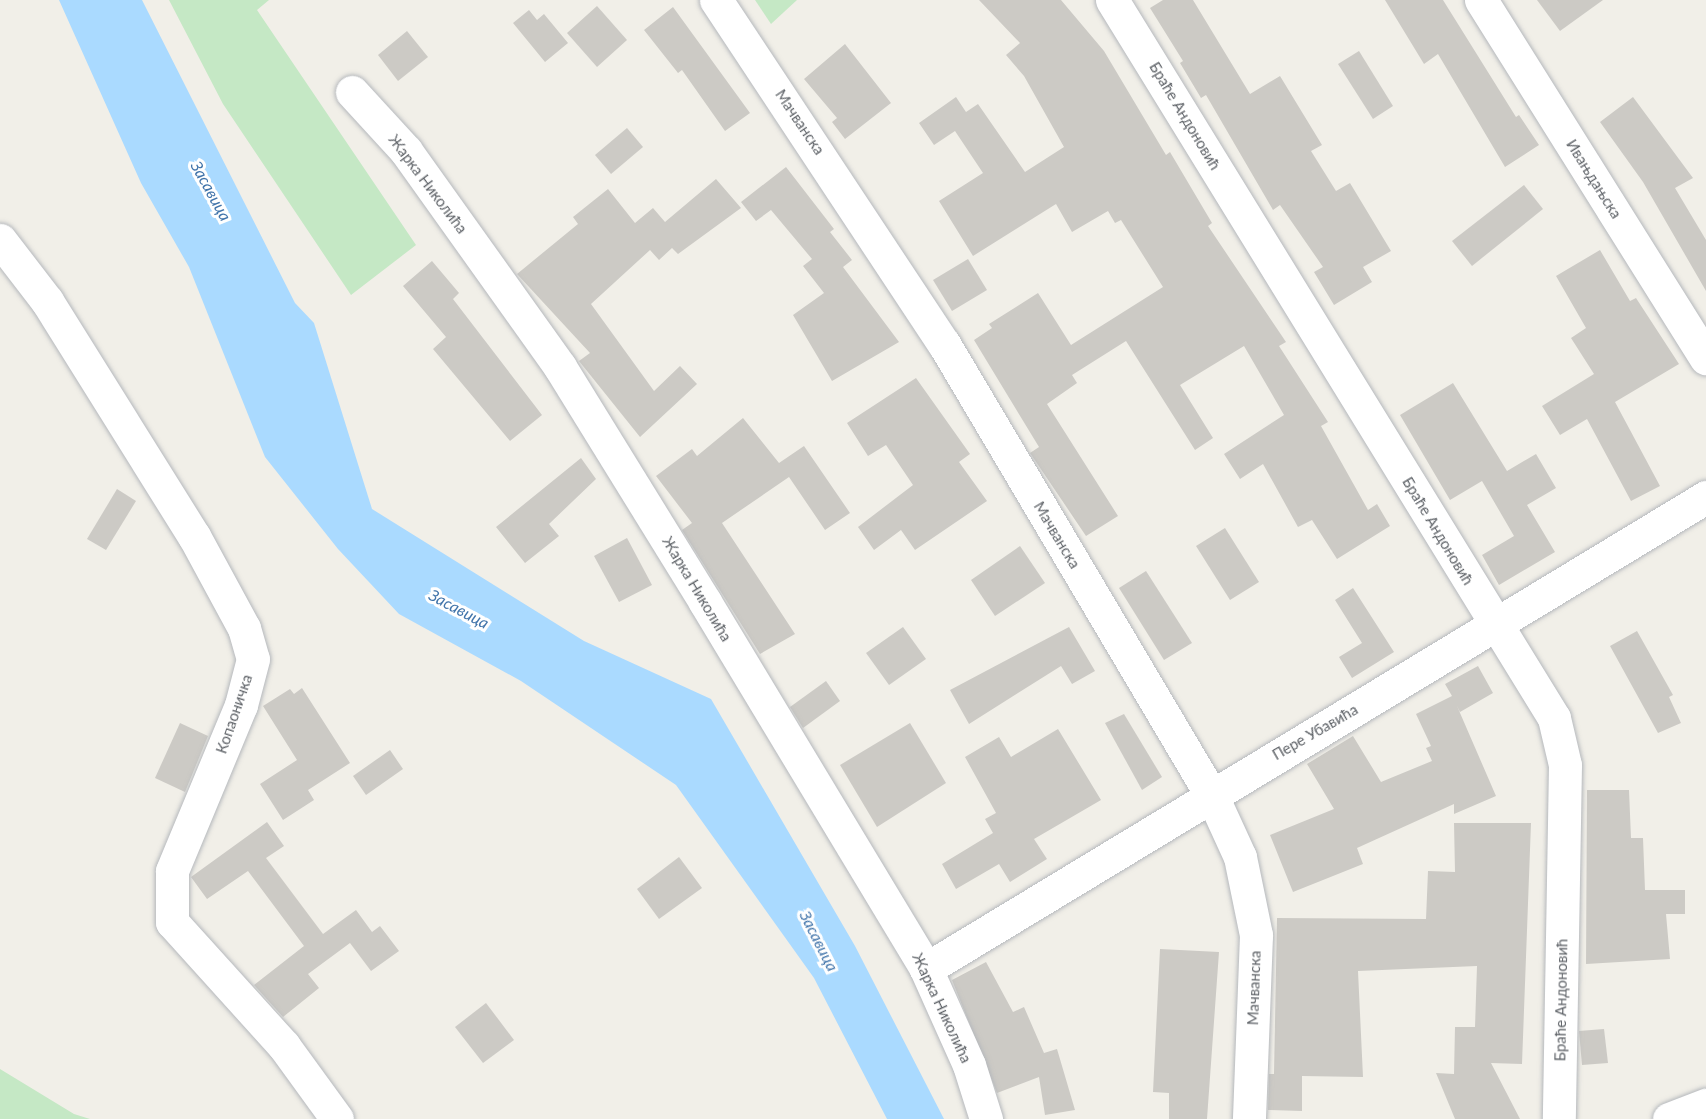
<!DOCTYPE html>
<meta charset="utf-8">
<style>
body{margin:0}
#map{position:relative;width:1706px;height:1119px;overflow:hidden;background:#f1efe8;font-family:Lato,sans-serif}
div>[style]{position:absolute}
.green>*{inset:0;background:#c5e8c5}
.water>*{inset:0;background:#aadaff}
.building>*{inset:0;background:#cccac5}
.roads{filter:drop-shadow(0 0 2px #b5b8bc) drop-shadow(0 0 2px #b5b8bc)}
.minor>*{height:33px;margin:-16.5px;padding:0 16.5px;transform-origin:16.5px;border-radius:16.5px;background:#fff}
span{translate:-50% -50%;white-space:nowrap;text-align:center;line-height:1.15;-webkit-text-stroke:6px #fff;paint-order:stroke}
.street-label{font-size:15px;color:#5f6368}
.water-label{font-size:16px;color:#4174aa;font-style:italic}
</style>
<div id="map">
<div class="green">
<i style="clip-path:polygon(169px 0,269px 0,257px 10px,416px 245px,351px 295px,223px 104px)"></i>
<i style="clip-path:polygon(755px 0,797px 0,771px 24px)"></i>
<i style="clip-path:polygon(0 1069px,74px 1114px,90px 1119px,0 1119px)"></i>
</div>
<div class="water">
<i style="clip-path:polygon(59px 0,142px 0,295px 303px,314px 323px,372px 509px,584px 641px,711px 699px,855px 946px,944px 1119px,887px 1119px,814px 978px,676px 785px,521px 681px,399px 614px,338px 549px,265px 457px,189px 267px,141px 183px)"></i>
</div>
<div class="building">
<i style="clip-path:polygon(979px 0,1061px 0,1104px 51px,1166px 155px,1170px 152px,1212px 223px,1208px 226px,1286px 342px,1279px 346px,1328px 422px,1321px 426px,1368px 510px,1377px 504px,1390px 526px,1337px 559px,1312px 520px,1298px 527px,1263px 464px,1240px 479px,1224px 454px,1284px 415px,1244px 346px,1180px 385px,1213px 438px,1195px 450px,1126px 341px,1072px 375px,1077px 383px,1047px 404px,1118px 516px,1086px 536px,1030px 453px,1039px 447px,974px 340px,992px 328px,989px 324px,1038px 293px,1071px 345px,1163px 287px,1121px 220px,1115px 223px,1108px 211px,1072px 232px,1056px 204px,973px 256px,939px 201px,983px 173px,955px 131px,934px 145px,919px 123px,956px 97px,966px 112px,978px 104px,1025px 172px,1064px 147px,1024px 76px,1006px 55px,1020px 43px)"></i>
<i style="clip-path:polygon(1163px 0,1193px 0,1250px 94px,1280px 76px,1322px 145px,1311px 151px,1336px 191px,1350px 183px,1391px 251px,1363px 267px,1372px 282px,1334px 305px,1314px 272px,1323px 267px,1280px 205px,1273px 210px,1206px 95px,1201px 98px,1180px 63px,1183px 61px,1150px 8px)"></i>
<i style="clip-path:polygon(1385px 0,1443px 0,1516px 117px,1519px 115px,1539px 145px,1505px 167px,1438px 54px,1424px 64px)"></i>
<i style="clip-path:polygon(1537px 0,1603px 0,1560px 31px)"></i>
<i style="clip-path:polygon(597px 6px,627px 40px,597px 67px,567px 33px)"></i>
<i style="clip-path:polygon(673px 7px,750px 113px,725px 131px,682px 70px,678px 73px,644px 30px)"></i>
<i style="clip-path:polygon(529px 10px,537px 20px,544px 14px,568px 43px,545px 62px,513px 23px)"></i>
<i style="clip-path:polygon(407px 31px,428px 57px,398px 81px,378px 55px)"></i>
<i style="clip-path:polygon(845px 44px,891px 103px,845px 139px,832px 122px,837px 118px,804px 79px)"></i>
<i style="clip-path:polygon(1359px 51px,1393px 106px,1373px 119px,1338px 64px)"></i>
<i style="clip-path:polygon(1633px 97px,1693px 178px,1675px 188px,1706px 240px,1706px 291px,1643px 182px,1600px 122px)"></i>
<i style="clip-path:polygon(627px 128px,643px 147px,611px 174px,595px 155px)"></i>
<i style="clip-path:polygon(786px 167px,834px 229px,830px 232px,852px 260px,843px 267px,899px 342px,832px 381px,793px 315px,824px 293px,803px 266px,812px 259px,771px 210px,756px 221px,741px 202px)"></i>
<i style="clip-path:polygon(716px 179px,741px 208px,678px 254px,672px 248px,659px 260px,650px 250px,591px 304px,654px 391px,680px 366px,697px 384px,640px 437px,579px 361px,590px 353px,517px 274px,578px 224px,573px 217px,608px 189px,635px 223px,653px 208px,665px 222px)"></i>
<i style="clip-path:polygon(1524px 185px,1543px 209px,1472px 266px,1452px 241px)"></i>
<i style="clip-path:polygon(1600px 250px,1630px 301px,1636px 298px,1679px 364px,1615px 402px,1660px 486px,1631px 501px,1587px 419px,1560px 435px,1542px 406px,1594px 374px,1571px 338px,1586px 328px,1556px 276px)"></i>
<i style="clip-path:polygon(968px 259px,987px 290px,952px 311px,933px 280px)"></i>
<i style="clip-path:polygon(432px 261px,459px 293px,453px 299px,542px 415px,510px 441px,433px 349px,446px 337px,403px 286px)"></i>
<i style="clip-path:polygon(916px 378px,970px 454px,959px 462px,987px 501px,915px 550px,901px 530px,874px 550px,858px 527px,913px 485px,886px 445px,868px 456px,847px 423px)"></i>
<i style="clip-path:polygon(1453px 383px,1507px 471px,1536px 454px,1556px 488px,1527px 505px,1555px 552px,1499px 585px,1482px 555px,1514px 536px,1482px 481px,1450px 500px,1400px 415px)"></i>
<i style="clip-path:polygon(743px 418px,779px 463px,804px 446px,850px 513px,825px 530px,789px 477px,722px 523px,795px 634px,760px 654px,682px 530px,692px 523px,656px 476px,692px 449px,697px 456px)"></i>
<i style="clip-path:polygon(581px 458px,596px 479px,549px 524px,559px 536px,525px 563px,496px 527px)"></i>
<i style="clip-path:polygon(117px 489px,136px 501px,106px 550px,87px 539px)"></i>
<i style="clip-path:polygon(1225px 528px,1259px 582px,1230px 600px,1196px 546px)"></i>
<i style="clip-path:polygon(627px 538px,652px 585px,619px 602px,594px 556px)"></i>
<i style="clip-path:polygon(1020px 546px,1045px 583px,995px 616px,971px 580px)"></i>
<i style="clip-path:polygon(1146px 571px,1192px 643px,1164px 660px,1119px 588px)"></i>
<i style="clip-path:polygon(1353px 588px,1394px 652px,1352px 678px,1339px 657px,1362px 643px,1335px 600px)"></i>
<i style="clip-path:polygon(903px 627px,926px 659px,889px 685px,866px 653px)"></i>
<i style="clip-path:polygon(1069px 627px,1095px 671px,1072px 684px,1061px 666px,969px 724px,950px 690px)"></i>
<i style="clip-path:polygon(1637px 631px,1673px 695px,1669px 697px,1681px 723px,1658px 733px,1610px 646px)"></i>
<i style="clip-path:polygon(1478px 666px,1493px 693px,1460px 712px,1457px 706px,1496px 796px,1454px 814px,1454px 804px,1357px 848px,1363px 864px,1293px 892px,1270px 835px,1334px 809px,1307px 764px,1353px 736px,1381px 782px,1432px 761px,1426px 748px,1431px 746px,1416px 714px,1452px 696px,1445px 684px)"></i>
<i style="clip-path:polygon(826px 681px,840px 701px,803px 728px,790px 707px)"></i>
<i style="clip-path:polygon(302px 688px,350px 763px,308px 790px,314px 800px,283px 820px,260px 784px,297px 760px,263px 706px,290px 689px,294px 694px)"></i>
<i style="clip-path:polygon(1124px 714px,1162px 777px,1142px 790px,1105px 723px)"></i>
<i style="clip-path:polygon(180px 723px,208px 736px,185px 792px,155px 778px)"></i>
<i style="clip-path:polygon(910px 723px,946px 783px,877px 827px,840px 765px)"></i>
<i style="clip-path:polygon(1058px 729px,1101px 800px,1034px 839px,1047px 859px,1010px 882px,999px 864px,956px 889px,942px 864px,993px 833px,985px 819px,996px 813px,965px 757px,999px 737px,1011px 757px)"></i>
<i style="clip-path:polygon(390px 750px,403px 769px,366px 795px,353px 776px)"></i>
<i style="clip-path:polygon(1587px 790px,1629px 790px,1631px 838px,1643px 838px,1645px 890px,1685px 890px,1685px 914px,1666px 914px,1670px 959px,1586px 964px)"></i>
<i style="clip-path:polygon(267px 822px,284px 846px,266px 858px,323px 934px,356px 910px,372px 932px,380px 926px,399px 951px,371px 971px,350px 943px,308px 974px,319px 988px,283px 1017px,254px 985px,304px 946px,248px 871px,207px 899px,191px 877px)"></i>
<i style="clip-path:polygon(1454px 823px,1531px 823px,1522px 1064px,1491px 1063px,1520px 1119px,1455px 1119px,1436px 1073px,1454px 1074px,1455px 1027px,1475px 1027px,1477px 966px,1358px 971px,1363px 1077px,1302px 1076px,1302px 1111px,1268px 1110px,1269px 1074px,1274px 1074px,1277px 918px,1426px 919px,1428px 871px,1455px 872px)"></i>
<i style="clip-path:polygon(679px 857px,702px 888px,659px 919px,637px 889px)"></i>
<i style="clip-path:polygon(1160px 949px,1219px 952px,1207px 1119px,1169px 1119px,1169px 1093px,1153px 1092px)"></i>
<i style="clip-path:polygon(986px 962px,1013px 1012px,1024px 1007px,1044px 1053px,1057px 1049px,1075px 1110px,1045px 1115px,1039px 1077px,997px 1093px,952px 980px)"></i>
<i style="clip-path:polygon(486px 1003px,514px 1040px,483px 1063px,455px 1027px)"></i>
<i style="clip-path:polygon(1604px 1029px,1608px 1063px,1582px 1065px,1579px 1031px)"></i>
</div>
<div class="roads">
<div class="minor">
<i style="left:716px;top:0;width:413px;rotate:56.5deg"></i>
<i style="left:944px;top:344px;width:528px;rotate:59.35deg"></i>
<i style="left:1213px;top:798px;width:65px;rotate:65.4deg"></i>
<i style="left:1240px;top:857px;width:80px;rotate:78.4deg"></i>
<i style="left:1256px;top:935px;width:184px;rotate:92.2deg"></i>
<i style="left:1112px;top:0;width:843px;rotate:58.38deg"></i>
<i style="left:1554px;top:718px;width:48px;rotate:76.8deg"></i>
<i style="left:1565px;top:765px;width:354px;rotate:91deg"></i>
<i style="left:1481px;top:0;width:423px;rotate:57.9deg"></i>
<i style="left:352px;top:92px;width:80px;rotate:47.5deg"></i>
<i style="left:406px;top:151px;width:265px;rotate:54.5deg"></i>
<i style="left:560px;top:367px;width:276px;rotate:58.3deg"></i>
<i style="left:705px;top:602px;width:428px;rotate:58.9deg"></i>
<i style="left:926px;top:969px;width:105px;rotate:65.9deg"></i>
<i style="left:969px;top:1065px;width:57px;rotate:72.5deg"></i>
<i style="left:0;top:240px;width:77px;rotate:52.4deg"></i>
<i style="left:47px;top:301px;width:277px;rotate:58deg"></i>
<i style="left:194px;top:536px;width:105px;rotate:61.5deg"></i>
<i style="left:244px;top:628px;width:32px;rotate:74deg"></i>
<i style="left:253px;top:659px;width:48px;rotate:104.6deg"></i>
<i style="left:241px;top:705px;width:180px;rotate:112.6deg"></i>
<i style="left:172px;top:871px;width:51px;rotate:90deg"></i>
<i style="left:172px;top:922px;width:167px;rotate:47.9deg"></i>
<i style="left:284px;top:1046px;width:90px;rotate:54deg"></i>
<i style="left:926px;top:969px;width:912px;rotate:-31.18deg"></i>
<i style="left:1669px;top:1119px;width:40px;rotate:-21deg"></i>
</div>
</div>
<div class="street-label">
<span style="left:1185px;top:116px;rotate:59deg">Браће Андоновић</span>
<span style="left:800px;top:122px;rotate:56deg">Мачванска</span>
<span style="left:1594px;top:179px;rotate:58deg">Ивањдањска</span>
<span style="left:428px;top:184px;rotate:53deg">Жарка Николића</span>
<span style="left:1438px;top:531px;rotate:59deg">Браће Андоновић</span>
<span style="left:1057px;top:535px;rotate:59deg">Мачванска</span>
<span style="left:697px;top:589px;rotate:59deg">Жарка Николића</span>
<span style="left:234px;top:714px;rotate:-71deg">Копаоничка</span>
<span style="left:1315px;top:732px;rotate:-30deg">Пере Убавића</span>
<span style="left:1254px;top:988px;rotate:-88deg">Мачванска</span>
<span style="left:1561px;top:1000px;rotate:-89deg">Браће Андоновић</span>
<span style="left:942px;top:1008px;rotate:65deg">Жарка Николића</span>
</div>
<div class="water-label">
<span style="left:211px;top:191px;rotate:61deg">Засавица</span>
<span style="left:459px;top:609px;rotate:28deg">Засавица</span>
<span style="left:819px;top:941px;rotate:63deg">Засавица</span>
</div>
</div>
